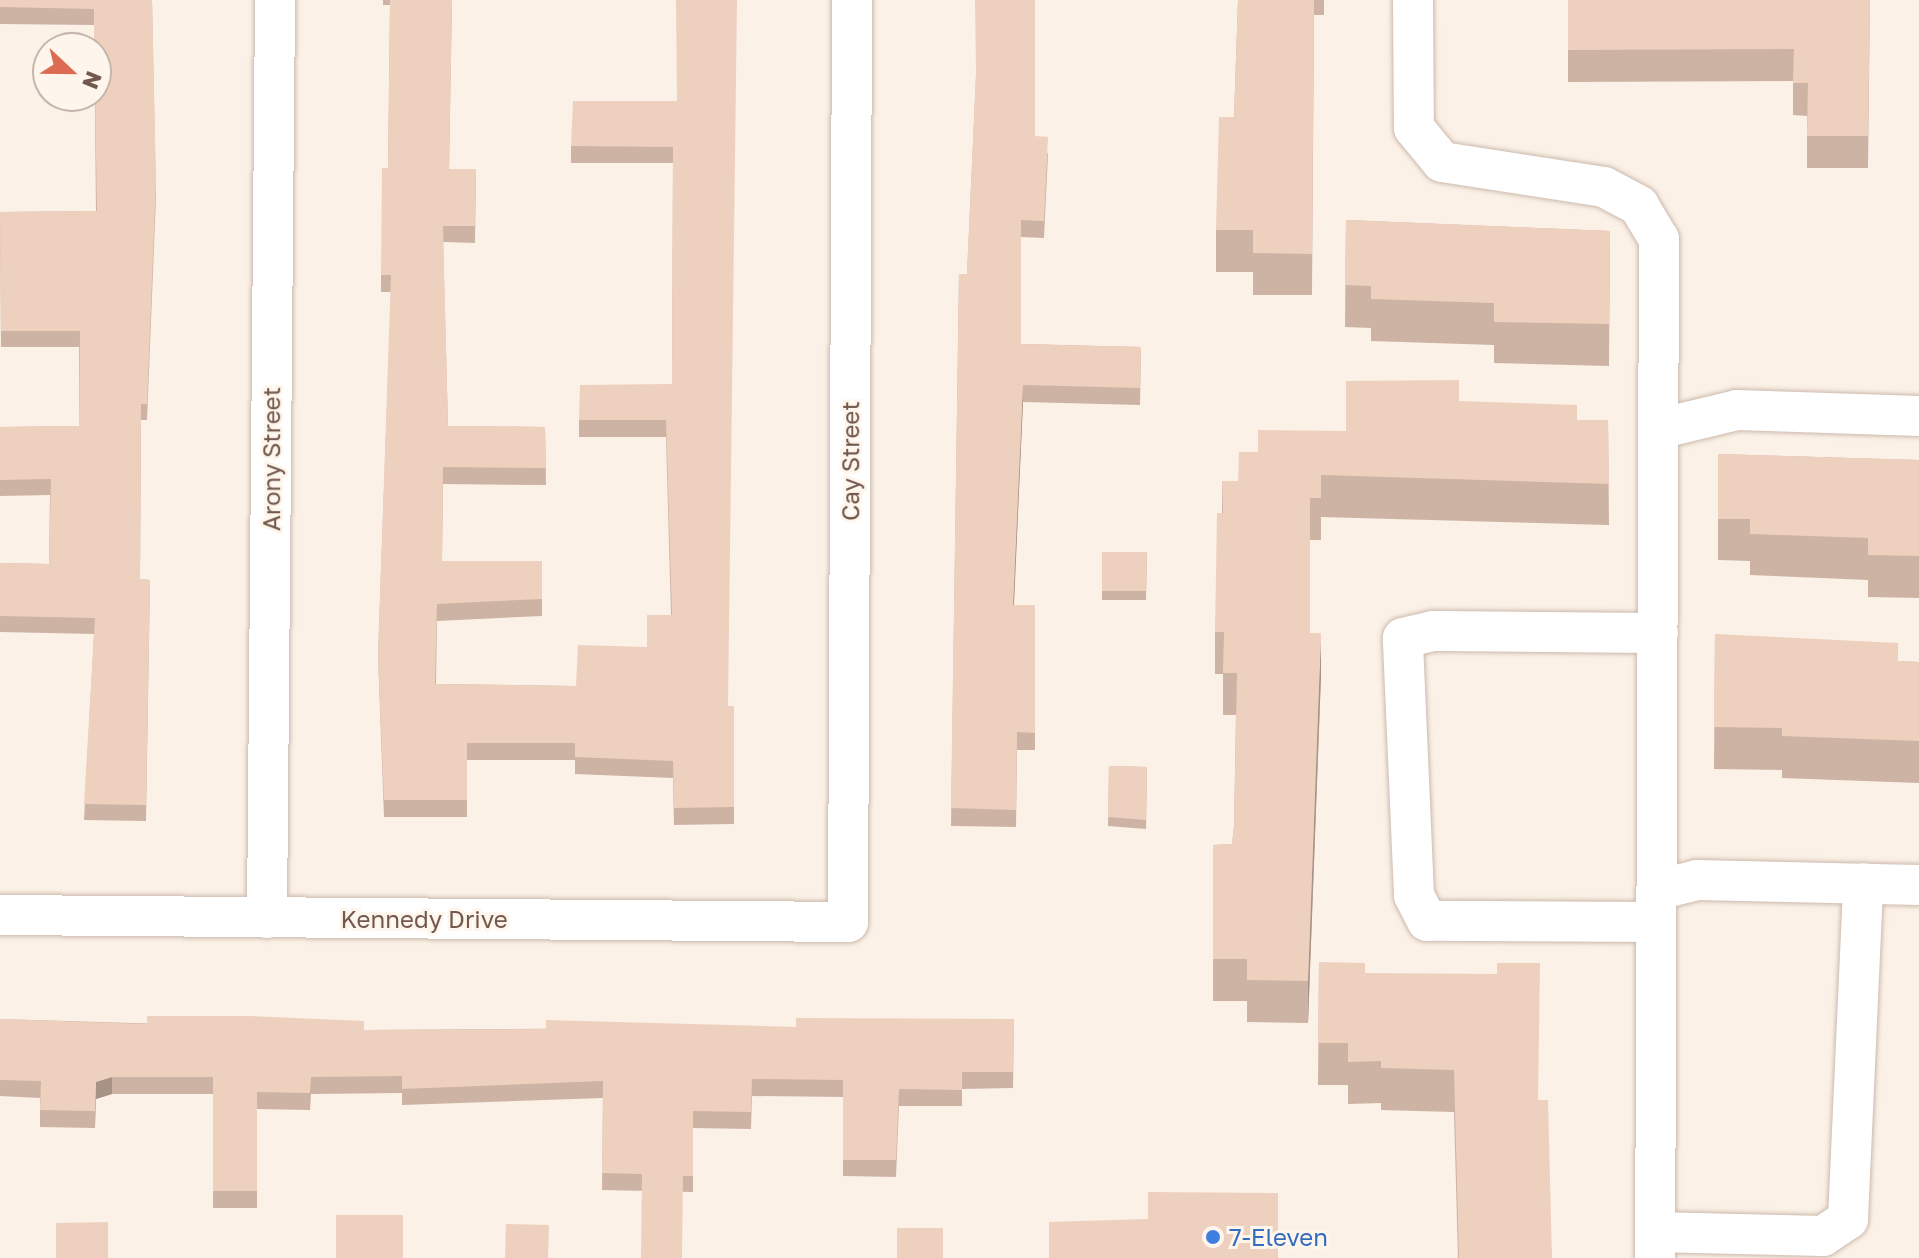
<!DOCTYPE html>
<style>
body{margin:0}
#map{position:relative;width:1919px;height:1258px;overflow:hidden;background:#fbf1e6;font-family:"Golos Text",sans-serif}
div>[style]{position:absolute}
.roads{filter:drop-shadow(0 0 2px #ccb9ad) drop-shadow(0 0 2px #ccb9ad)}
.street>*{height:40px;margin:-20px;padding:0 20px;transform-origin:20px;border-radius:20px;background:#fff}
.wall>*{inset:0;background:#cdb3a4}
.shaded-wall>*{inset:0;background:#a79286}
.building>*{inset:0;background:#eed0bf}
.dots>*{width:22px;height:22px;translate:-50% -50%;box-sizing:border-box;border:4px solid #fef6ec;border-radius:50%}
span{translate:-50% -50%;white-space:nowrap;text-align:center;line-height:1.15;-webkit-text-stroke:6px #fef6ec;paint-order:stroke}
.street-label{font-size:24px;color:#72584d}
.shop-label{font-size:24px;color:#366cbe}
.left{translate:0 -50%;text-align:left}
.north{position:absolute;left:32px;top:32px;width:80px;height:80px;box-sizing:border-box;background:#fef6ec;border:2px solid #c6b7ac;border-radius:50%;rotate:112deg;font-size:22px;font-weight:700;line-height:32px;text-align:center;color:#72584d}
.north::after{content:'';display:block;margin:auto;width:28px;height:36px;background:#dc6b54;clip-path:polygon(50% 0,100% 100%,50% 72%,0 100%)}
</style>
<div id="map">
<div class="roads">
<div class="street">
<i style="left:1413px;top:0;width:128px;rotate:89.6deg"></i>
<i style="left:1414px;top:128px;width:44px;rotate:50.5deg"></i>
<i style="left:1442px;top:162px;width:164px;rotate:8.8deg"></i>
<i style="left:1604px;top:187px;width:40px;rotate:28deg"></i>
<i style="left:1639px;top:206px;width:39px;rotate:59deg"></i>
<i style="left:1659px;top:239px;width:1019px;rotate:90.22deg"></i>
<i style="left:1658px;top:429px;width:81px;rotate:-13.5deg"></i>
<i style="left:1737px;top:410px;width:182px;rotate:1.9deg"></i>
<i style="left:1657px;top:890px;width:41px;rotate:-14deg"></i>
<i style="left:1697px;top:880px;width:222px;rotate:1.3deg"></i>
<i style="left:0;top:915px;width:848px;rotate:0.47deg"></i>
<i style="left:848px;top:922px;width:922px;rotate:-89.75deg"></i>
<i style="left:267px;top:918px;width:918px;rotate:-89.5deg"></i>
<i style="left:1656px;top:922px;width:229px;rotate:-179.7deg"></i>
<i style="left:1427px;top:921px;width:29px;rotate:-117deg"></i>
<i style="left:1414px;top:895px;width:257px;rotate:-92.5deg"></i>
<i style="left:1403px;top:638px;width:31px;rotate:-13deg"></i>
<i style="left:1433px;top:631px;width:225px;rotate:0.5deg"></i>
<i style="left:1655px;top:1232px;width:168px;rotate:1.4deg"></i>
<i style="left:1823px;top:1236px;width:30px;rotate:-34deg"></i>
<i style="left:1848px;top:1219px;width:336px;rotate:-87.4deg"></i>
</div>
</div>
<div class="wall">
<i style="clip-path:polygon(0 0,152px 0,156px 197px,147px 420px,141px 420px,140px 579px,150px 580px,146px 821px,84px 820px,94px 634px,0 632px,0 563px,49px 564px,50px 495px,0 496px,0 427px,79px 426px,79px 347px,1px 347px,0 212px,96px 211px,94px 25px,0 24px)"></i>
<i style="clip-path:polygon(383px 0,452px 0,449px 169px,476px 169px,475px 243px,443px 242px,448px 426px,545px 427px,546px 485px,443px 484px,442px 561px,542px 561px,542px 616px,437px 621px,436px 684px,576px 686px,647px 647px,671px 615px,666px 437px,579px 437px,579px 420px,672px 384px,673px 163px,571px 163px,571px 146px,677px 101px,728px 706px,734px 706px,734px 824px,674px 825px,673px 778px,575px 774px,575px 760px,467px 760px,467px 817px,384px 817px,378px 656px,391px 292px,381px 292px,381px 275px,388px 168px,390px 5px,383px 5px)"></i>
<i style="clip-path:polygon(1238px 0,1324px 0,1324px 15px,1314px 15px,1312px 295px,1253px 295px,1253px 272px,1216px 272px,1216px 230px,1234px 117px)"></i>
<i style="clip-path:polygon(1568px 0,1870px 0,1868px 168px,1807px 168px,1807px 116px,1793px 115px,1793px 81px,1568px 82px)"></i>
<i style="clip-path:polygon(976px 77px,1035px 136px,1048px 154px,1044px 238px,1021px 237px,1021px 344px,1141px 347px,1140px 405px,1023px 402px,1014px 605px,1035px 605px,1035px 750px,1017px 750px,1016px 827px,951px 826px,959px 274px,967px 274px)"></i>
<i style="clip-path:polygon(1346px 220px,1610px 231px,1609px 366px,1494px 363px,1494px 345px,1371px 341px,1371px 328px,1345px 327px)"></i>
<i style="clip-path:polygon(1459px 401px,1577px 420px,1608px 420px,1609px 525px,1321px 517px,1321px 540px,1310px 540px,1310px 633px,1321px 675px,1308px 1023px,1247px 1022px,1247px 1001px,1213px 1001px,1213px 845px,1232px 844px,1234px 827px,1236px 715px,1223px 715px,1223px 674px,1215px 674px,1215px 632px,1222px 513px,1222px 481px,1238px 481px,1258px 452px,1346px 431px)"></i>
<i style="clip-path:polygon(1718px 454px,1919px 460px,1919px 598px,1868px 597px,1868px 580px,1750px 575px,1750px 561px,1718px 560px)"></i>
<i style="clip-path:polygon(1102px 552px,1147px 552px,1146px 600px,1102px 600px)"></i>
<i style="clip-path:polygon(1715px 634px,1898px 661px,1919px 662px,1919px 783px,1782px 778px,1782px 770px,1714px 769px)"></i>
<i style="clip-path:polygon(1109px 766px,1147px 767px,1146px 829px,1108px 826px)"></i>
<i style="clip-path:polygon(1319px 962px,1365px 973px,1539px 1100px,1552px 1258px,1458px 1258px,1454px 1112px,1381px 1110px,1381px 1103px,1348px 1104px,1348px 1085px,1318px 1085px)"></i>
<i style="clip-path:polygon(0 1019px,364px 1030px,796px 1027px,1014px 1019px,1013px 1088px,962px 1089px,962px 1106px,899px 1106px,896px 1177px,843px 1176px,843px 1097px,752px 1096px,751px 1129px,693px 1128px,693px 1192px,602px 1190px,603px 1098px,402px 1105px,402px 1093px,311px 1094px,310px 1110px,257px 1109px,257px 1208px,213px 1208px,213px 1094px,112px 1094px,96px 1099px,95px 1128px,40px 1127px,40px 1098px,0 1096px)"></i>
</div>
<div class="shaded-wall">
<i style="clip-path:polygon(1023px 385px,1023px 402px,1013px 622px,1013px 605px)"></i>
<i style="clip-path:polygon(1321px 633px,1321px 675px,1308px 1023px,1308px 981px)"></i>
<i style="clip-path:polygon(112px 1077px,112px 1094px,96px 1099px,95px 1128px,96px 1082px)"></i>
</div>
<div class="building">
<i style="clip-path:polygon(0 0,152px 0,156px 181px,147px 404px,141px 404px,140px 579px,150px 580px,146px 805px,84px 804px,95px 618px,0 616px,0 563px,49px 564px,51px 479px,0 480px,0 427px,79px 426px,80px 331px,1px 331px,0 212px,97px 211px,95px 96px,96px 96px,96px 48px,94px 48px,94px 9px,0 7px)"></i>
<i style="clip-path:polygon(390px 0,452px 0,449px 169px,476px 169px,475px 226px,443px 226px,448px 426px,545px 427px,546px 468px,443px 467px,442px 561px,542px 561px,542px 599px,437px 604px,435px 684px,576px 686px,578px 645px,647px 647px,647px 615px,672px 615px,666px 420px,579px 420px,580px 385px,672px 384px,673px 147px,571px 146px,573px 101px,677px 101px,676px 0,737px 0,728px 706px,734px 706px,734px 807px,674px 808px,673px 761px,575px 757px,575px 743px,467px 743px,467px 800px,384px 800px,378px 656px,391px 275px,381px 275px,382px 168px,388px 168px)"></i>
<i style="clip-path:polygon(975px 0,1035px 0,1035px 136px,1048px 137px,1044px 221px,1021px 220px,1021px 344px,1141px 347px,1140px 388px,1023px 385px,1013px 605px,1035px 605px,1035px 733px,1017px 732px,1016px 810px,951px 808px,959px 274px,967px 274px,976px 72px)"></i>
<i style="clip-path:polygon(1238px 0,1314px 0,1312px 254px,1253px 253px,1253px 230px,1216px 230px,1219px 117px,1234px 117px)"></i>
<i style="clip-path:polygon(1568px 0,1870px 0,1868px 136px,1807px 136px,1808px 83px,1793px 83px,1794px 49px,1568px 50px)"></i>
<i style="clip-path:polygon(1346px 220px,1610px 231px,1609px 324px,1494px 322px,1494px 303px,1371px 299px,1371px 286px,1345px 285px)"></i>
<i style="clip-path:polygon(1459px 380px,1459px 401px,1577px 405px,1577px 420px,1608px 420px,1609px 484px,1321px 475px,1321px 498px,1310px 498px,1310px 633px,1321px 633px,1308px 981px,1247px 980px,1247px 959px,1213px 959px,1213px 845px,1232px 844px,1234px 827px,1237px 673px,1223px 673px,1224px 632px,1215px 632px,1217px 513px,1223px 513px,1222px 481px,1238px 481px,1239px 452px,1258px 452px,1258px 430px,1346px 431px,1346px 381px)"></i>
<i style="clip-path:polygon(1718px 454px,1919px 460px,1919px 556px,1868px 555px,1868px 538px,1750px 534px,1750px 519px,1718px 519px)"></i>
<i style="clip-path:polygon(1102px 552px,1147px 552px,1146px 591px,1102px 591px)"></i>
<i style="clip-path:polygon(1715px 634px,1898px 643px,1898px 661px,1919px 662px,1919px 741px,1782px 736px,1782px 728px,1714px 727px)"></i>
<i style="clip-path:polygon(1109px 766px,1147px 767px,1146px 820px,1108px 817px)"></i>
<i style="clip-path:polygon(1319px 962px,1365px 963px,1365px 973px,1497px 974px,1497px 963px,1540px 963px,1538px 1100px,1548px 1100px,1552px 1258px,1459px 1258px,1454px 1070px,1381px 1068px,1381px 1061px,1348px 1062px,1348px 1043px,1318px 1043px)"></i>
<i style="clip-path:polygon(147px 1016px,249px 1016px,364px 1021px,364px 1030px,546px 1029px,546px 1020px,796px 1027px,796px 1018px,1014px 1019px,1013px 1072px,962px 1072px,962px 1090px,899px 1089px,896px 1160px,843px 1160px,843px 1080px,752px 1079px,751px 1112px,693px 1111px,693px 1176px,683px 1176px,682px 1258px,641px 1258px,642px 1174px,602px 1173px,603px 1081px,402px 1089px,402px 1076px,311px 1077px,310px 1093px,257px 1092px,257px 1191px,213px 1191px,213px 1077px,112px 1077px,96px 1082px,95px 1111px,40px 1110px,41px 1081px,0 1080px,0 1019px,147px 1024px)"></i>
<i style="clip-path:polygon(1148px 1192px,1278px 1193px,1278px 1258px,1049px 1258px,1049px 1222px,1148px 1219px)"></i>
<i style="clip-path:polygon(336px 1215px,403px 1215px,403px 1258px,336px 1258px)"></i>
<i style="clip-path:polygon(108px 1222px,108px 1258px,56px 1258px,56px 1223px)"></i>
<i style="clip-path:polygon(506px 1224px,549px 1225px,548px 1258px,505px 1258px)"></i>
<i style="clip-path:polygon(897px 1228px,943px 1228px,943px 1258px,897px 1258px)"></i>
</div>
<div class="dots">
<i style="left:1213px;top:1237px;background:#3f7fe0"></i>
</div>
<div class="street-label">
<span style="left:271px;top:459px;rotate:-90deg">Arony Street</span>
<span style="left:850px;top:461px;rotate:-90deg">Cay Street</span>
<span style="left:424px;top:919px">Kennedy Drive</span>
</div>
<div class="shop-label">
<span class="left" style="left:1229px;top:1237px">7-Eleven</span>
</div>
<div class="north">N</div>
</div>
